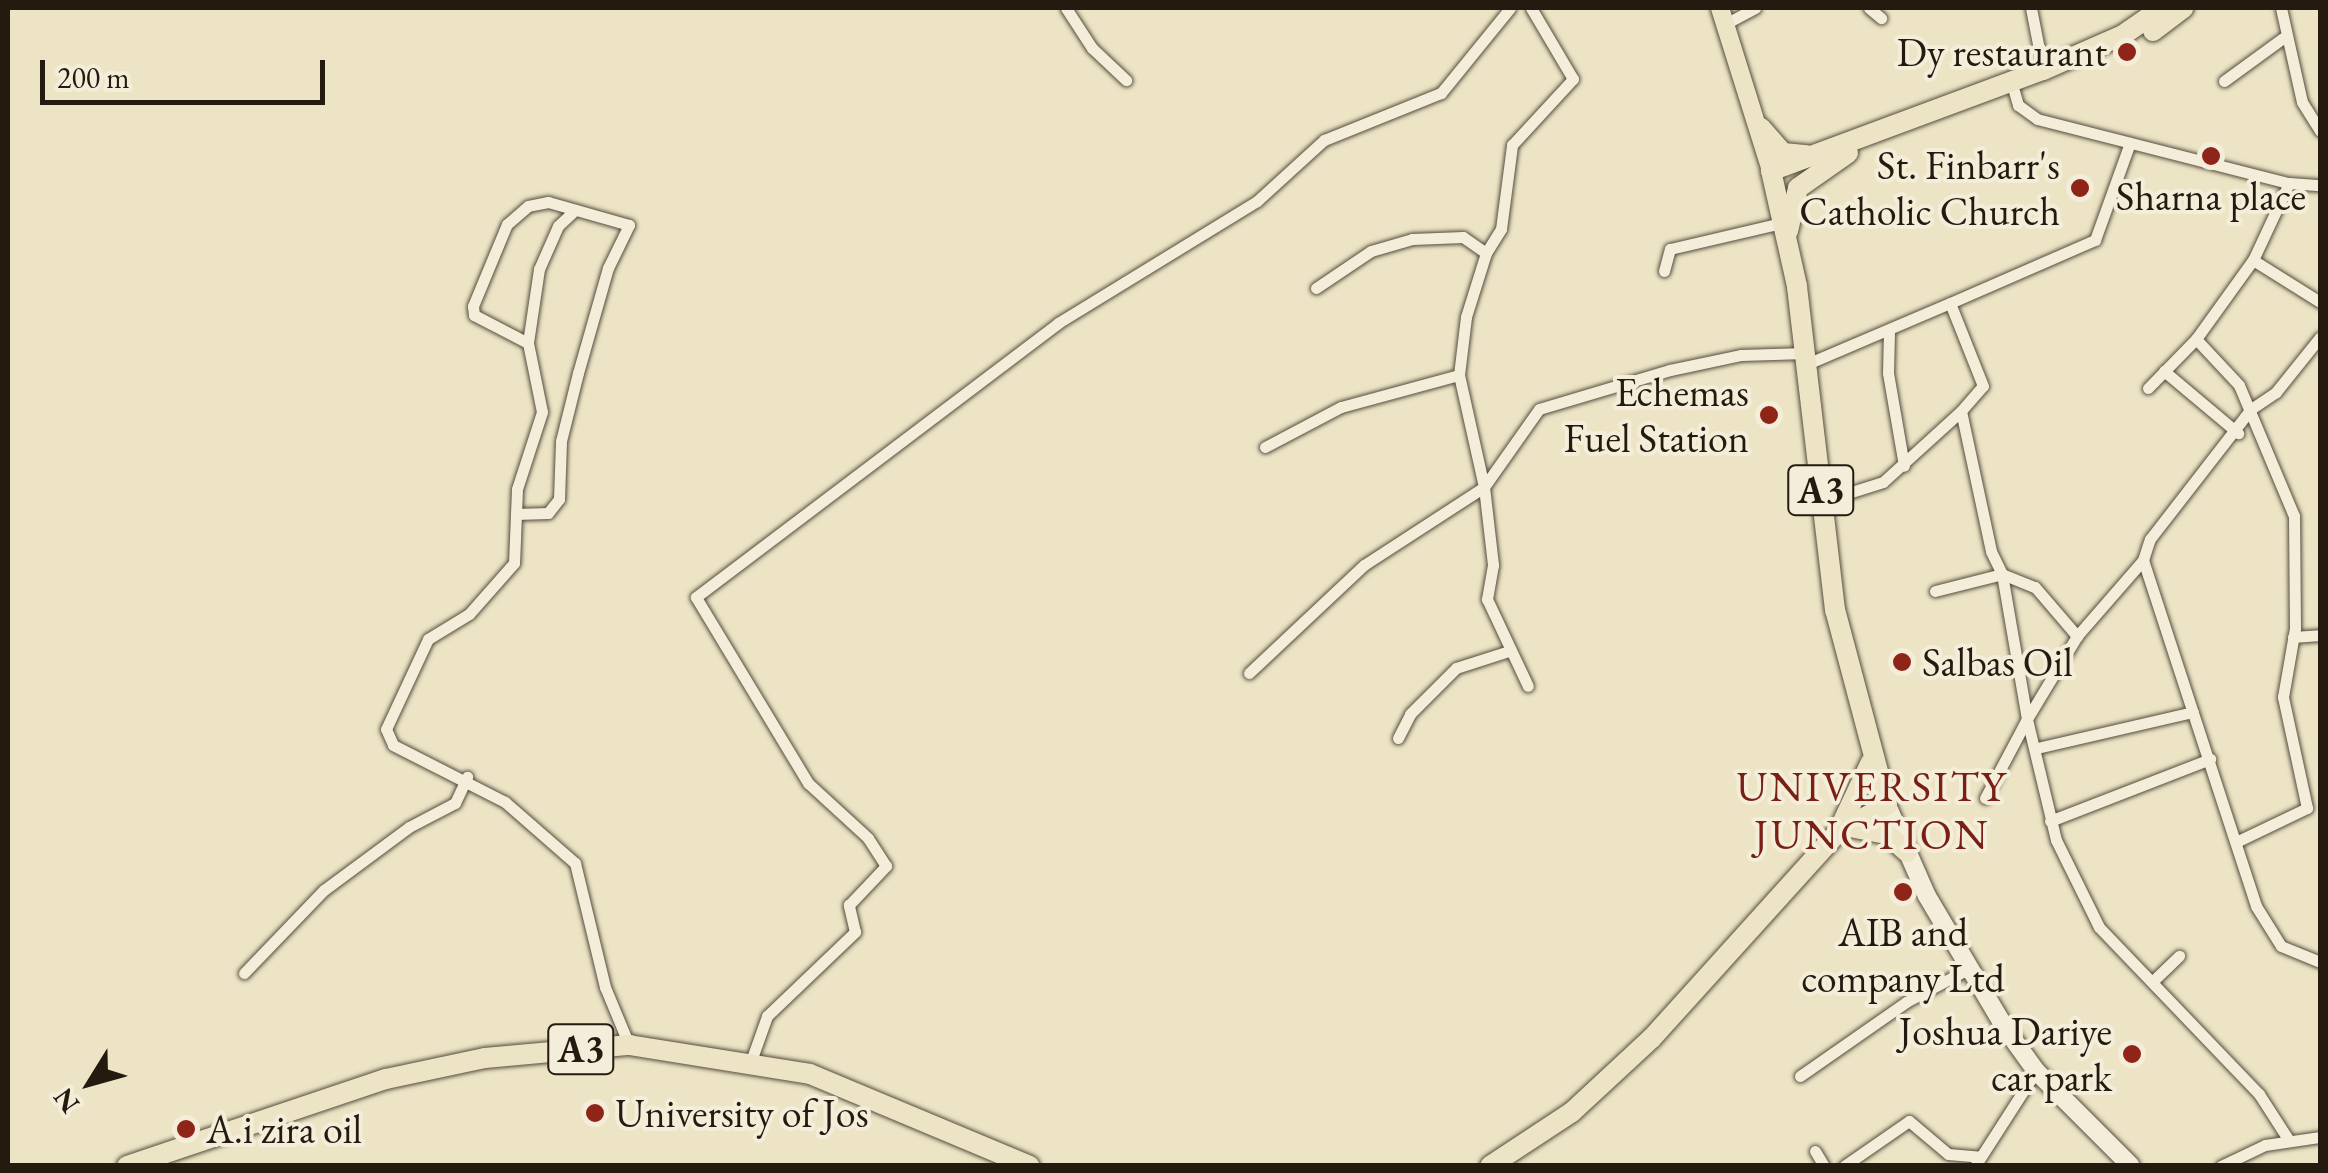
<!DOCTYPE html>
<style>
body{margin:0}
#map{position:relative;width:2328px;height:1173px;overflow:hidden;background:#ece4c5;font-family:"EB Garamond",serif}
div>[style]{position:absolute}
.roads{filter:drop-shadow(0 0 2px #564c3d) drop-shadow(0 0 2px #564c3d)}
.street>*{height:11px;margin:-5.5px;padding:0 5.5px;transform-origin:5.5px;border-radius:5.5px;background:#f3edd9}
.secondary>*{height:18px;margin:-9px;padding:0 9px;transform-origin:9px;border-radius:9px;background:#f3edd9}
.primary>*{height:18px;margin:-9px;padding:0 9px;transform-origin:9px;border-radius:9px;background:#ece4c5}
.highway>*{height:20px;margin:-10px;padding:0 10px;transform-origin:10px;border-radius:10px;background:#ece4c5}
.dots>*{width:28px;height:28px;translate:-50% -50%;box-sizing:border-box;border:5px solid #f3edd9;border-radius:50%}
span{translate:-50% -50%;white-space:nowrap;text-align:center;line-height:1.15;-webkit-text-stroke:8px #f3edd9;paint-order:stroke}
.shield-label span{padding:2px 8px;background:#f3edd9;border:2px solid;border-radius:8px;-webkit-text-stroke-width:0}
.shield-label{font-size:38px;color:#241a10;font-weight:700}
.poi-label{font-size:40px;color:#241a10}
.right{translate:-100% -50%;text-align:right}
.left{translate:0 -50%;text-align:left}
.neighbourhood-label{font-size:42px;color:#7a1f14;letter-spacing:2.5px}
.frame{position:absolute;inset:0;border:10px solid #241a10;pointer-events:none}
.north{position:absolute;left:40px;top:1033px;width:100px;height:100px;-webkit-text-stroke:8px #f3edd9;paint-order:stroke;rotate:233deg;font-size:28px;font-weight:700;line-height:40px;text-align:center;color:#241a10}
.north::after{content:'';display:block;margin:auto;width:35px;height:45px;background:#241a10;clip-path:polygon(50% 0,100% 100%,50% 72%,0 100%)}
.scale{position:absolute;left:40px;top:60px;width:285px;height:45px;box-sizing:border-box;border:5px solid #241a10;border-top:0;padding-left:12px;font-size:30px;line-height:35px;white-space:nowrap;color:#241a10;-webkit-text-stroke:8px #f3edd9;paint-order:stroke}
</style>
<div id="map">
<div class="roads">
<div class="street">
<i style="left:1066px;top:8px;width:48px;rotate:57deg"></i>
<i style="left:1092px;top:48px;width:47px;rotate:43.3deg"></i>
<i style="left:1869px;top:8px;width:16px;rotate:40deg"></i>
<i style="left:2031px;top:8px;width:63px;rotate:79deg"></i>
<i style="left:2281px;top:8px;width:96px;rotate:77.4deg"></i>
<i style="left:2302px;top:102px;width:34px;rotate:58deg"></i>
<i style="left:1727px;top:23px;width:32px;rotate:-28deg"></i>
<i style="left:2224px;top:81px;width:73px;rotate:-36.1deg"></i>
<i style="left:2014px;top:91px;width:15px;rotate:74deg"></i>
<i style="left:2018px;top:105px;width:24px;rotate:36deg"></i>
<i style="left:2037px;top:119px;width:260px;rotate:14.3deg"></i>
<i style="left:2289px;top:183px;width:31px;rotate:4deg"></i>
<i style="left:575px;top:210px;width:23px;rotate:137deg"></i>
<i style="left:558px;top:226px;width:47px;rotate:113.8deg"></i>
<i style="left:539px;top:269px;width:75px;rotate:98.5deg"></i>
<i style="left:528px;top:343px;width:70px;rotate:78.5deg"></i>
<i style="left:542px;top:412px;width:81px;rotate:108deg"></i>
<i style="left:517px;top:489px;width:74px;rotate:92.3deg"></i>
<i style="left:514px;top:563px;width:68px;rotate:131.4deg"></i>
<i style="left:469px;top:614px;width:48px;rotate:148.6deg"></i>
<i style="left:428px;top:639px;width:99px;rotate:115deg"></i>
<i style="left:386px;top:729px;width:17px;rotate:66deg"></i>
<i style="left:393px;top:745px;width:126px;rotate:27deg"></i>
<i style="left:505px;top:802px;width:93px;rotate:41.1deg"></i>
<i style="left:575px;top:863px;width:128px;rotate:76.4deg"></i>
<i style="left:605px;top:987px;width:63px;rotate:67.5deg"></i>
<i style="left:1486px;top:253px;width:28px;rotate:-58deg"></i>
<i style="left:1501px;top:229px;width:85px;rotate:-82.5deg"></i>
<i style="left:1512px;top:145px;width:90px;rotate:-47.3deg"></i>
<i style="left:1573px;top:79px;width:82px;rotate:-120.6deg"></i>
<i style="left:2253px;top:260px;width:79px;rotate:32.1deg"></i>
<i style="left:1664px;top:271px;width:23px;rotate:-75deg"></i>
<i style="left:1670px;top:249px;width:115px;rotate:-13.1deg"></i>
<i style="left:1316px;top:288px;width:66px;rotate:-33.9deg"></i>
<i style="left:1371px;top:251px;width:43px;rotate:-16.3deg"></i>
<i style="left:1412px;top:239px;width:51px;rotate:-2.2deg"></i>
<i style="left:1463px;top:237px;width:28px;rotate:35deg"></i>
<i style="left:1486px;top:253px;width:67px;rotate:107.4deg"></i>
<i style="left:1466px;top:317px;width:58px;rotate:96.9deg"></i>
<i style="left:1889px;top:332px;width:41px;rotate:91.4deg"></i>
<i style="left:1888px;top:373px;width:94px;rotate:80.2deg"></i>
<i style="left:1807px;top:364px;width:155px;rotate:-23.1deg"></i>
<i style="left:2164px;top:371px;width:97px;rotate:40deg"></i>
<i style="left:2148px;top:388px;width:69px;rotate:-45.6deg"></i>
<i style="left:1265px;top:447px;width:86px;rotate:-27.8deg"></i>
<i style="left:1341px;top:407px;width:122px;rotate:-15.2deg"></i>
<i style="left:1459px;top:375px;width:115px;rotate:77.4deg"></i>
<i style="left:1484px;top:487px;width:95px;rotate:-54.8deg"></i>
<i style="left:1539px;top:409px;width:137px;rotate:-16.6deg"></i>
<i style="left:1670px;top:370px;width:73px;rotate:-11.9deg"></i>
<i style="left:1741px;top:355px;width:64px;rotate:-1.8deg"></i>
<i style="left:1823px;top:501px;width:63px;rotate:-17.6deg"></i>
<i style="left:1883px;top:482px;width:105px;rotate:-42.3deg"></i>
<i style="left:516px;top:514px;width:32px;rotate:-2deg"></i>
<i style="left:548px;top:513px;width:18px;rotate:-52deg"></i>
<i style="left:559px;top:499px;width:58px;rotate:-88deg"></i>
<i style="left:561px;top:441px;width:70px;rotate:-76deg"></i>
<i style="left:578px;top:373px;width:109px;rotate:-74.1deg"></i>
<i style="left:608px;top:268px;width:48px;rotate:-64deg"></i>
<i style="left:629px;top:225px;width:84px;rotate:-164.1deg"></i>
<i style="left:548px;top:202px;width:20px;rotate:169deg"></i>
<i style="left:528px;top:206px;width:28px;rotate:139deg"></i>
<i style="left:507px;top:224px;width:89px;rotate:112.5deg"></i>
<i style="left:473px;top:306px;width:9px;rotate:84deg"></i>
<i style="left:474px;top:315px;width:61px;rotate:27.4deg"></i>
<i style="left:2143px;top:560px;width:364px;rotate:71.9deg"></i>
<i style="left:2256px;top:906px;width:47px;rotate:58deg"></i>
<i style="left:2281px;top:946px;width:42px;rotate:22.3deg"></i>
<i style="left:1935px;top:591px;width:69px;rotate:-14.2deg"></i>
<i style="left:2002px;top:574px;width:35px;rotate:22deg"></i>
<i style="left:2035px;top:587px;width:65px;rotate:49.4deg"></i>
<i style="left:2293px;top:637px;width:27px;rotate:-4deg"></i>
<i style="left:1249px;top:673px;width:158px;rotate:-43.2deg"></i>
<i style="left:1364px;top:565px;width:143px;rotate:-33deg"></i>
<i style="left:1484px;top:487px;width:79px;rotate:83.4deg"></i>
<i style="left:1493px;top:565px;width:35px;rotate:100deg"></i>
<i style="left:1487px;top:599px;width:96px;rotate:64.8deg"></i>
<i style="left:1398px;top:738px;width:27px;rotate:-63deg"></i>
<i style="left:1410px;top:714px;width:65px;rotate:-45deg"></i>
<i style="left:1456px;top:668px;width:56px;rotate:-17.8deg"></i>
<i style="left:2037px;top:748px;width:160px;rotate:-13deg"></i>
<i style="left:1985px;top:798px;width:89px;rotate:-62deg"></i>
<i style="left:2027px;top:719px;width:147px;rotate:-99.8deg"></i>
<i style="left:2002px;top:574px;width:25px;rotate:-116deg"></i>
<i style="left:1991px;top:551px;width:143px;rotate:-102.1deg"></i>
<i style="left:1961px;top:411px;width:33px;rotate:-49deg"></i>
<i style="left:1983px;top:386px;width:89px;rotate:-111.7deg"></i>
<i style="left:1950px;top:303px;width:158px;rotate:-23.5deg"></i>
<i style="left:2095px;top:240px;width:103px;rotate:-70.2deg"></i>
<i style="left:2050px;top:821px;width:172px;rotate:-21.2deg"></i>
<i style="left:2236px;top:842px;width:79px;rotate:-25.6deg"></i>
<i style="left:2307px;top:808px;width:114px;rotate:-102.2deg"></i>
<i style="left:2283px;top:697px;width:70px;rotate:-80.1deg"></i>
<i style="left:2295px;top:628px;width:112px;rotate:-90.5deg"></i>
<i style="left:2294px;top:516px;width:142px;rotate:-112.8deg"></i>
<i style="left:2239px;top:385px;width:63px;rotate:-133.1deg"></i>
<i style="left:2196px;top:339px;width:97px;rotate:-54.2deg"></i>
<i style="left:2253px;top:260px;width:85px;rotate:-64.9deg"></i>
<i style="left:244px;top:973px;width:115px;rotate:-46.1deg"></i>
<i style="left:324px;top:890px;width:106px;rotate:-36.5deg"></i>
<i style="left:409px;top:827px;width:52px;rotate:-27.6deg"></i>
<i style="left:455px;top:803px;width:29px;rotate:-65deg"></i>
<i style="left:2154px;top:980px;width:35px;rotate:-44deg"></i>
<i style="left:751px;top:1061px;width:48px;rotate:-70.4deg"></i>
<i style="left:767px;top:1016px;width:122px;rotate:-43.7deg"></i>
<i style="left:855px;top:932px;width:28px;rotate:-103deg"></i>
<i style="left:849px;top:905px;width:54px;rotate:-46.5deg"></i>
<i style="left:886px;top:866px;width:33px;rotate:-123deg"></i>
<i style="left:868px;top:838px;width:81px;rotate:-137.5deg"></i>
<i style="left:808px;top:783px;width:217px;rotate:-121.1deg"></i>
<i style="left:696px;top:597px;width:454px;rotate:-37.1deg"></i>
<i style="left:1058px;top:323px;width:233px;rotate:-31.5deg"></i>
<i style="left:1257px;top:201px;width:91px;rotate:-42.3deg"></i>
<i style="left:1324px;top:140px;width:126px;rotate:-21.9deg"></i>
<i style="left:1441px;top:93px;width:109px;rotate:-50.9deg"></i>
<i style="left:1800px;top:1076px;width:129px;rotate:-34.9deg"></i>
<i style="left:1906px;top:1002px;width:70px;rotate:-28deg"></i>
<i style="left:2288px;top:1139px;width:54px;rotate:-122.8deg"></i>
<i style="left:2259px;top:1094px;width:231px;rotate:-133.8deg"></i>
<i style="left:2099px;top:927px;width:97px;rotate:-116.3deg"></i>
<i style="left:2056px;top:840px;width:124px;rotate:-103.5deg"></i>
<i style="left:2027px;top:719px;width:97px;rotate:-58.9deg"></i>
<i style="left:2077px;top:636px;width:101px;rotate:-49deg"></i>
<i style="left:2143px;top:560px;width:22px;rotate:-72deg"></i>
<i style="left:2150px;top:539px;width:165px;rotate:-52.2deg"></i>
<i style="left:2251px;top:409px;width:30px;rotate:-34deg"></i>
<i style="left:2276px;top:392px;width:70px;rotate:-51.3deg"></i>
<i style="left:1815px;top:1151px;width:17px;rotate:59deg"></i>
<i style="left:1844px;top:1166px;width:79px;rotate:-34.7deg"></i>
<i style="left:1909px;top:1121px;width:51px;rotate:40.2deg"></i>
<i style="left:1948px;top:1154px;width:32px;rotate:5deg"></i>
<i style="left:1975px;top:1166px;width:113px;rotate:-57.3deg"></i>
<i style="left:2221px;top:1166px;width:49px;rotate:-25.5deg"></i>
<i style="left:2265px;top:1145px;width:56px;rotate:-8.3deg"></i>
</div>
<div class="secondary">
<i style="left:1887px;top:805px;width:99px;rotate:66.3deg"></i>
<i style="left:1927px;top:896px;width:153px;rotate:59.4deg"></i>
<i style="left:2005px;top:1028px;width:53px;rotate:54.2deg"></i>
<i style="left:2036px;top:1071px;width:134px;rotate:45deg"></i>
</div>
<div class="primary">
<i style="left:1720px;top:8px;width:171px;rotate:72.6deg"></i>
</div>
<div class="highway">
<i style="left:2153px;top:31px;width:38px;rotate:-37deg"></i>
<i style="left:1761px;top:128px;width:33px;rotate:49deg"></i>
<i style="left:1783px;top:153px;width:24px;rotate:5deg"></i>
<i style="left:1788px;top:231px;width:44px;rotate:-76.9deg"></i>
<i style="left:1798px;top:188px;width:61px;rotate:-35deg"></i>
<i style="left:1850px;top:827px;width:38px;rotate:11deg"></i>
<i style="left:1887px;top:834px;width:27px;rotate:42deg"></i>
<i style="left:1838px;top:832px;width:56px;rotate:-28.9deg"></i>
<i style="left:1887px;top:805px;width:202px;rotate:-104.9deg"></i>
<i style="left:1835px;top:610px;width:326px;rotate:-96.7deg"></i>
<i style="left:1797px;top:286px;width:118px;rotate:-102.7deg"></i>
<i style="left:1771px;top:171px;width:290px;rotate:-20.4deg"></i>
<i style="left:2043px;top:70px;width:87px;rotate:-23.6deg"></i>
<i style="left:2123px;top:35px;width:47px;rotate:-34.7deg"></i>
<i style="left:127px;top:1166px;width:273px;rotate:-18.6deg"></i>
<i style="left:386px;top:1079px;width:101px;rotate:-12deg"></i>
<i style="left:485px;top:1058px;width:145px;rotate:-5.2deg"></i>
<i style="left:629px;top:1045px;width:183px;rotate:9.1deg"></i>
<i style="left:810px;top:1074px;width:238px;rotate:22.7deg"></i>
<i style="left:1490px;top:1166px;width:98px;rotate:-33.4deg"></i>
<i style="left:1572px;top:1112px;width:109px;rotate:-42.8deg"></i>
<i style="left:1652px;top:1038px;width:278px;rotate:-47.9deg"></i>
<i style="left:1838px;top:832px;width:77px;rotate:-64.8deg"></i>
</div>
</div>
<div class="dots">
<i style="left:2127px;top:52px;background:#8f2418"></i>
<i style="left:2211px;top:156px;background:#8f2418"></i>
<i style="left:2080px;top:188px;background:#8f2418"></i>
<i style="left:1769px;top:415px;background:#8f2418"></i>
<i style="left:1902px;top:662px;background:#8f2418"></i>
<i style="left:1903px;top:892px;background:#8f2418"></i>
<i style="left:2132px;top:1054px;background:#8f2418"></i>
<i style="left:595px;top:1113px;background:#8f2418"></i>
<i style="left:186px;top:1129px;background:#8f2418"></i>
</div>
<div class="shield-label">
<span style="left:1821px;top:490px">A3</span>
<span style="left:581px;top:1049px">A3</span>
</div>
<div class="poi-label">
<span class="right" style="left:2107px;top:52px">Dy restaurant</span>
<span class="right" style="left:2060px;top:188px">St. Finbarr's<br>Catholic Church</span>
<span style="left:2211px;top:196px">Sharna place</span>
<span class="right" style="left:1749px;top:415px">Echemas<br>Fuel Station</span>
<span class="left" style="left:1922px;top:662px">Salbas Oil</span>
<span style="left:1903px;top:955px">AIB and<br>company Ltd</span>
<span class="right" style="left:2112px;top:1054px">Joshua Dariye<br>car park</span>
<span class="left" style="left:615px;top:1113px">University of Jos</span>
<span class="left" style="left:206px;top:1129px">A.i zira oil</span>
</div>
<div class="neighbourhood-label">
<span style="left:1872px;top:811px">UNIVERSITY<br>JUNCTION</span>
</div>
<div class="frame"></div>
<div class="north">N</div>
<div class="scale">200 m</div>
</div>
